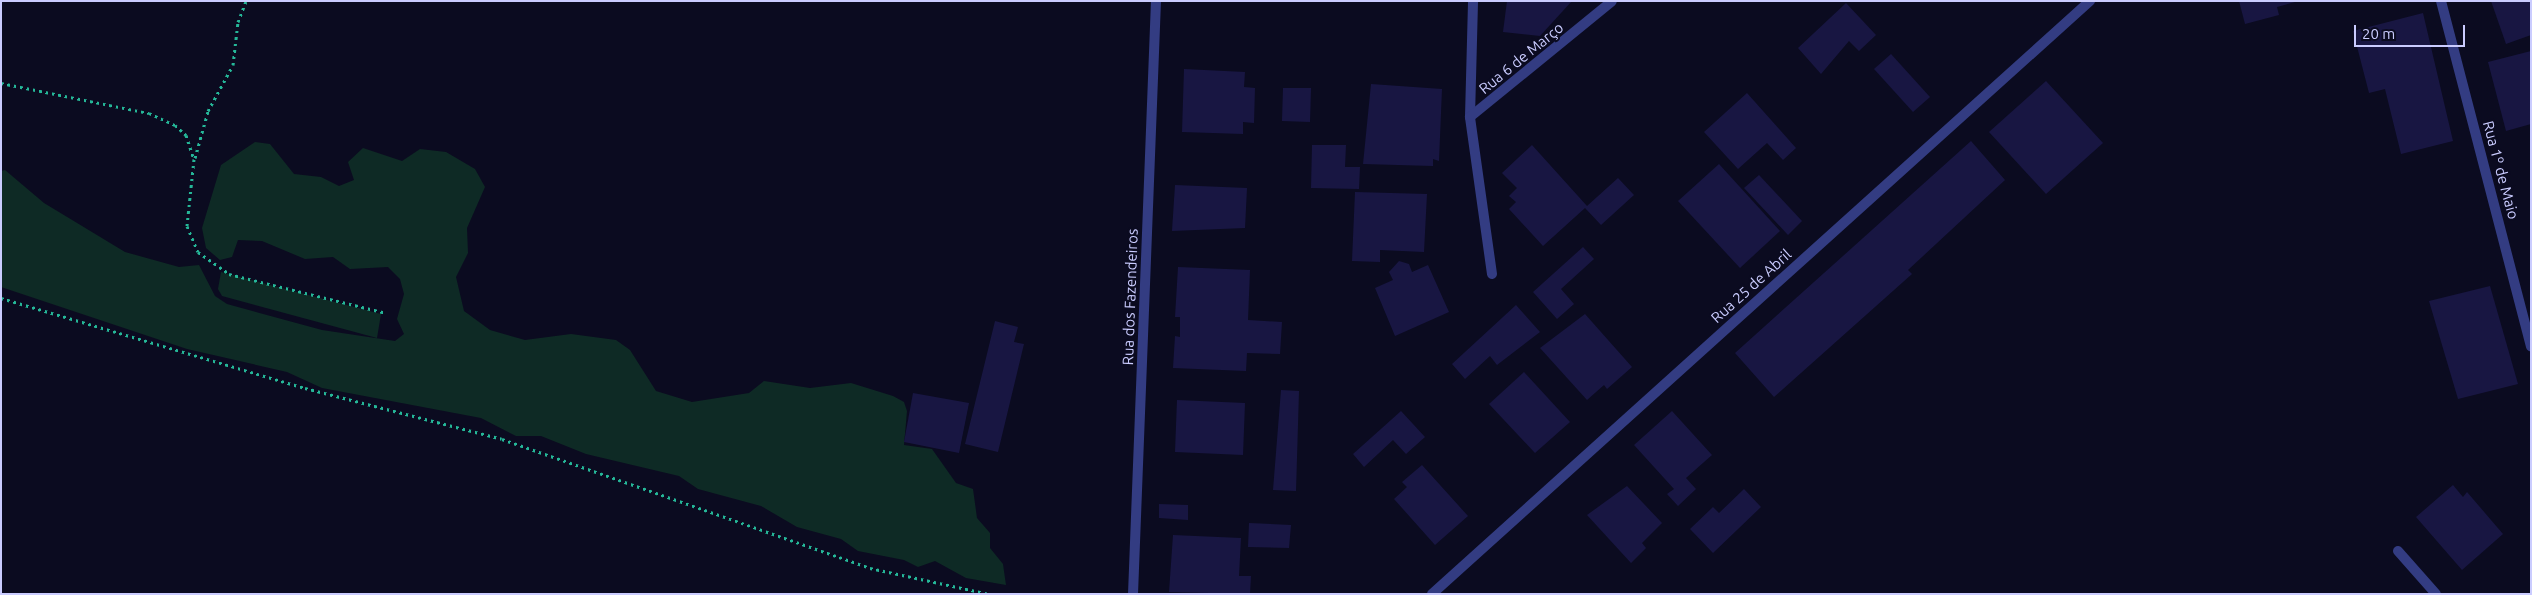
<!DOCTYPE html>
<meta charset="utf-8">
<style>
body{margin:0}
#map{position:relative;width:2532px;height:595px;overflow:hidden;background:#0b0b20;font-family:Ubuntu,sans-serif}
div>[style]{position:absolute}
.green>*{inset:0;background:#0e2a25}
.building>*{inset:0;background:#181642}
.path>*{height:3px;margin-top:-1.5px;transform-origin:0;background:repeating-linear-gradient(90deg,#25b798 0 2.5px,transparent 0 6.5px)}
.street>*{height:10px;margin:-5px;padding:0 5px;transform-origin:5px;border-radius:5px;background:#333c82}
span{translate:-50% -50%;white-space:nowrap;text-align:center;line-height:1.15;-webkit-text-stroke:4px #0b0b20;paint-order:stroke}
.street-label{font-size:15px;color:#caccff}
.frame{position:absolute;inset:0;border:2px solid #caccff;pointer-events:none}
.scale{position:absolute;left:2354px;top:25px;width:111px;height:22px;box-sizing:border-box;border:2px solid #caccff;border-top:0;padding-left:6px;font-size:15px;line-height:18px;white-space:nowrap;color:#caccff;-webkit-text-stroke:4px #0b0b20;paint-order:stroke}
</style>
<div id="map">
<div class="green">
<i style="clip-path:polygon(255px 142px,270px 144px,294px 174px,321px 177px,339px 186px,354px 180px,348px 162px,363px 148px,402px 161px,420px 149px,446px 152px,475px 169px,485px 187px,467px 228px,468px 253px,456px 277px,464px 311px,490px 330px,525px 340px,571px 334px,616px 340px,630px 350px,656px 391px,692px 402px,749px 393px,764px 381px,810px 388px,851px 383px,893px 396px,904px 402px,907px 411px,904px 445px,932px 449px,956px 483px,973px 489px,977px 518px,990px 533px,990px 548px,1003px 564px,1006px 585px,966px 578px,935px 561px,918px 567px,904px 560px,858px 551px,841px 539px,797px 527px,761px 506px,698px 489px,679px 476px,586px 454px,541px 436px,516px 436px,481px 418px,322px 388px,287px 372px,187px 349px,1px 287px,1px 171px,5px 170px,44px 203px,125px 252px,179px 267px,199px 265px,215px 296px,227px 304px,322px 330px,395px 341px,404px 334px,397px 319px,404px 294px,400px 279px,388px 267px,350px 269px,333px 257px,305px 259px,262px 241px,238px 240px,232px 257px,220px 260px,206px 248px,202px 228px,221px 165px)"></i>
<i style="clip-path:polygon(221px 272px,381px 314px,377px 338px,222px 296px,218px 289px)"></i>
</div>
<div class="building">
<i style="clip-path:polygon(1507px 1px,1572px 1px,1540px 36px,1503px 32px)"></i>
<i style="clip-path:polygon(2239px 1px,2295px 1px,2295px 2px,2277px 7px,2279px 15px,2245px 24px)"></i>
<i style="clip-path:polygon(2491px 1px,2531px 1px,2531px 35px,2506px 44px)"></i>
<i style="clip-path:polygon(1846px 3px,1876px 35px,1859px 51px,1849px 41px,1821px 74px,1798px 48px)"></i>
<i style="clip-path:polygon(2423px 13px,2453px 141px,2401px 154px,2385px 89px,2369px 93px,2353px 31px)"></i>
<i style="clip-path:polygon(2531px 51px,2531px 124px,2506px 131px,2488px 62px)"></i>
<i style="clip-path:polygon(1891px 54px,1930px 97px,1913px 112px,1874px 69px)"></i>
<i style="clip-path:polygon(1184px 69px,1245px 72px,1244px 87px,1255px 88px,1254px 123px,1243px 122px,1243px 134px,1182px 132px)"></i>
<i style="clip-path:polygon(2046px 81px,2103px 143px,2046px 194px,1989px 132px)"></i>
<i style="clip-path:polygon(1371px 84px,1442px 89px,1439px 161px,1433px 159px,1433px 166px,1363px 164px)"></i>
<i style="clip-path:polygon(1283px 88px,1311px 88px,1310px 122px,1282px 121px)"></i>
<i style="clip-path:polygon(1747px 93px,1796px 148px,1783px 160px,1767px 143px,1738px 169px,1704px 132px)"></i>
<i style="clip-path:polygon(1971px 141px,2005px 180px,1908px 270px,1912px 274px,1774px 397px,1735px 353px)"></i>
<i style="clip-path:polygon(1312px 145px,1346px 145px,1345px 167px,1360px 167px,1359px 189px,1311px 188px)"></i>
<i style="clip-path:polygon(1532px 145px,1587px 206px,1618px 178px,1634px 195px,1601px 225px,1585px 208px,1543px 246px,1509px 209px,1516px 202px,1509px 196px,1517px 188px,1502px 173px)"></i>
<i style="clip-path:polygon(1719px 164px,1780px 231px,1740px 268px,1678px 201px)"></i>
<i style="clip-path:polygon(1759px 175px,1802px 221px,1788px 235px,1744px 188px)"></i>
<i style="clip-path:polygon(1175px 185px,1247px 188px,1245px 228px,1172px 231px)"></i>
<i style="clip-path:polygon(1355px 192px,1427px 194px,1424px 252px,1380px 250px,1380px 262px,1352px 261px)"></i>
<i style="clip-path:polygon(1583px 247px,1594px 259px,1561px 289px,1574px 304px,1557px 319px,1533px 292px)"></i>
<i style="clip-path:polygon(1399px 261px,1409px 264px,1412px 272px,1428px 265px,1449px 312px,1395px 336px,1375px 288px,1393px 280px,1389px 272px)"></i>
<i style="clip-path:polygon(1178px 267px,1250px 270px,1248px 320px,1282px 322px,1280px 354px,1247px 353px,1246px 371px,1173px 368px,1175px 336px,1180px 337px,1180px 317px,1175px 317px)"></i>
<i style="clip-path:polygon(2490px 286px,2518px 384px,2458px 399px,2429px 301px)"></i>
<i style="clip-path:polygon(1516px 305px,1540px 332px,1497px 365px,1490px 356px,1465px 379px,1452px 364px)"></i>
<i style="clip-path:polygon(1585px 314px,1632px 367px,1607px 389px,1604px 385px,1587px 400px,1540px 348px)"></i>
<i style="clip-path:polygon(995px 321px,1018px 327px,1014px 342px,1024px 344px,998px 452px,965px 444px)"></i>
<i style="clip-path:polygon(1524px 372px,1570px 422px,1535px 453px,1489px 404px)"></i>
<i style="clip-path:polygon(1281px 390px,1299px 391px,1296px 491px,1273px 490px)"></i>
<i style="clip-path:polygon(913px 393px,969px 403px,959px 453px,904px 442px)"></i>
<i style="clip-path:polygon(1177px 400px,1245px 403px,1243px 455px,1175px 452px)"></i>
<i style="clip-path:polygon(1401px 411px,1425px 437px,1406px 454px,1393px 440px,1364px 467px,1353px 454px)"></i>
<i style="clip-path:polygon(1672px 411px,1712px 455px,1686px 478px,1696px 489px,1678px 506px,1667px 494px,1674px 489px,1634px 445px)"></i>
<i style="clip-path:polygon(1422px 465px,1468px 516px,1435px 545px,1394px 499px,1407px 487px,1402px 482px)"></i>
<i style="clip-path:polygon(2453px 485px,2463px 497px,2467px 492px,2503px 534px,2462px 570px,2416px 517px)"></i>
<i style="clip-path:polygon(1627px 486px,1662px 523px,1642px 543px,1646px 548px,1631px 563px,1587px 515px)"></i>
<i style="clip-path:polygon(1744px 489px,1761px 507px,1713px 553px,1690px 529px,1713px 507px,1719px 513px)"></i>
<i style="clip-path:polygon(1159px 504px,1188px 505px,1188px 520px,1159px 518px)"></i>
<i style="clip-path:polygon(1249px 523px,1291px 525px,1289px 548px,1248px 547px)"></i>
<i style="clip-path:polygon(1173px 535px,1241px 538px,1239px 576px,1251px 576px,1250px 594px,1169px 592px)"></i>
</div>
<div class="path">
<i style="left:1px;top:83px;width:151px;rotate:11.5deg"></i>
<i style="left:149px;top:113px;width:29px;rotate:25deg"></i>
<i style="left:175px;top:125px;width:15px;rotate:42deg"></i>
<i style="left:186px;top:135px;width:25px;rotate:72deg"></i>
<i style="left:194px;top:159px;width:67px;rotate:96deg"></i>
<i style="left:187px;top:226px;width:28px;rotate:67deg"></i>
<i style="left:198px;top:252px;width:38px;rotate:35deg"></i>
<i style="left:229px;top:274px;width:159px;rotate:13.9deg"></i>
<i style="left:195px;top:158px;width:49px;rotate:-74.5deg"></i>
<i style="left:208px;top:111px;width:52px;rotate:-61.5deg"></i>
<i style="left:233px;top:65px;width:43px;rotate:-83.4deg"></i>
<i style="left:238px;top:22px;width:22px;rotate:-69deg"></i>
<i style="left:1px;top:298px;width:317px;rotate:16.5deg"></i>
<i style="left:305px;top:388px;width:203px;rotate:14.5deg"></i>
<i style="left:502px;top:439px;width:390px;rotate:19.3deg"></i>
<i style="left:870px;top:568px;width:122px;rotate:12.3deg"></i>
</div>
<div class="street">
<i style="left:2441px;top:1px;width:357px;rotate:75.4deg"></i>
<i style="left:1470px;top:117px;width:116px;rotate:-88.5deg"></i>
<i style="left:1492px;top:274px;width:159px;rotate:-98deg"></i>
<i style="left:1470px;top:117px;width:183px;rotate:-39.2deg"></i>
<i style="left:2398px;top:551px;width:57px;rotate:48.5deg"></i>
<i style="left:1133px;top:594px;width:593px;rotate:-87.78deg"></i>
<i style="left:1432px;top:594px;width:886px;rotate:-42.03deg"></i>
</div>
<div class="street-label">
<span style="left:1521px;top:58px;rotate:-39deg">Rua 6 de Março</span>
<span style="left:2501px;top:170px;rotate:75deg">Rua 1º de Maio</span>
<span style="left:1751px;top:286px;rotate:-42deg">Rua 25 de Abril</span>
<span style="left:1130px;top:297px;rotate:-88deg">Rua dos Fazendeiros</span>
</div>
<div class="frame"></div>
<div class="scale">20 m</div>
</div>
